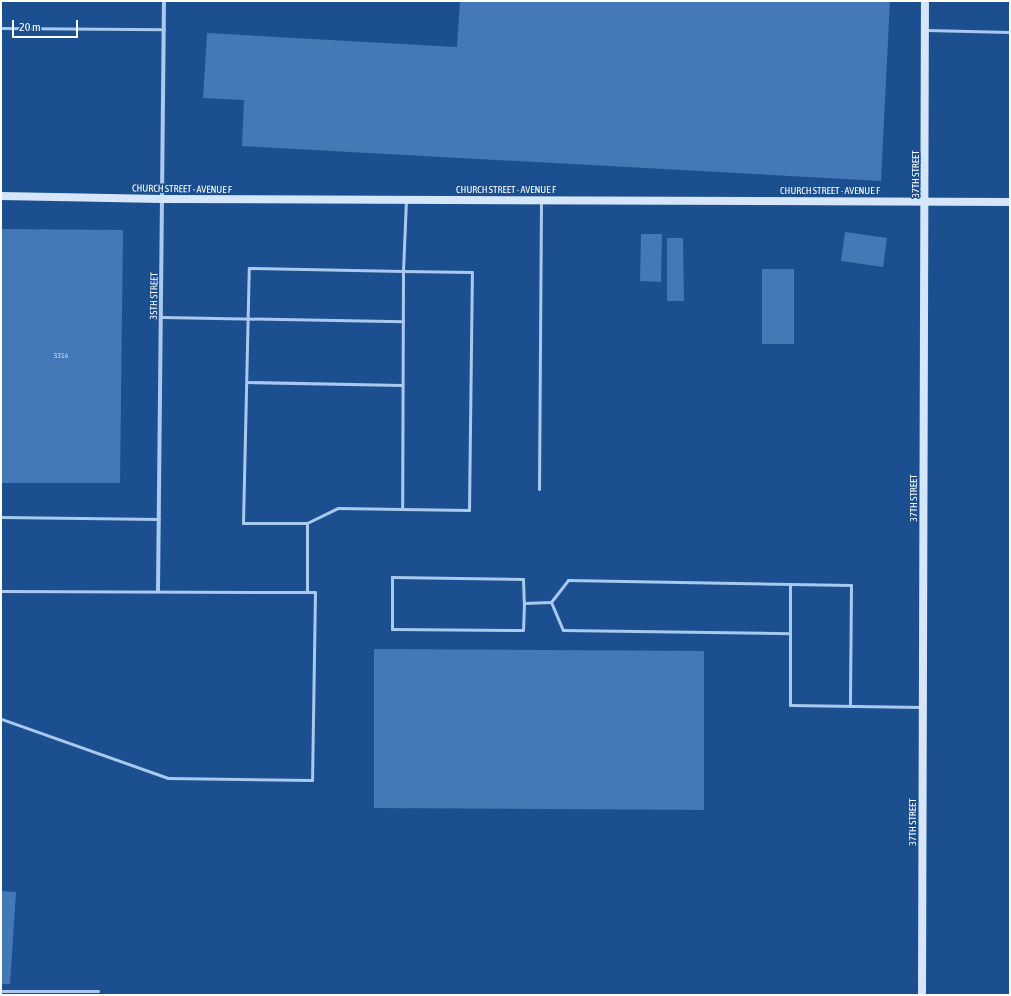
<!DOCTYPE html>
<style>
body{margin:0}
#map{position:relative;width:1011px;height:996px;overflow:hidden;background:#1b4f8f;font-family:"Asap Condensed",sans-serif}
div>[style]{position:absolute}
.building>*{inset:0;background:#4478b7}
.lane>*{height:3px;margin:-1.5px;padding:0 1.5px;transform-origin:1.5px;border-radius:1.5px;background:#a9c9ee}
.street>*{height:4px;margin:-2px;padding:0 2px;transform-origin:2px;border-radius:2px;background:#a9c9ee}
.secondary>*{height:8px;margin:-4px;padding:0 4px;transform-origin:4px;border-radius:4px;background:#d6e6fa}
span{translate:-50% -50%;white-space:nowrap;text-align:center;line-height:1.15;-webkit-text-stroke:3px #1b4f8f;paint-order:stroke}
.number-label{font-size:8px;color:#d0dded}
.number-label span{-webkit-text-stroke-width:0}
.street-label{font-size:10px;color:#fff}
.frame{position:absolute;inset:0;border:2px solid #fff;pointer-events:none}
.scale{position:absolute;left:12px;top:20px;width:66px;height:18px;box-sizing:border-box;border:2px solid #fff;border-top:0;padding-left:5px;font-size:12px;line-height:14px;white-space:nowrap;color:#fff;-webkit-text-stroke:3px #1b4f8f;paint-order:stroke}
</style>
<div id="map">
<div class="building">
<i style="clip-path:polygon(460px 1px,890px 1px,881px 181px,242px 146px,244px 100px,203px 98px,207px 33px,457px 47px)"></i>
<i style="clip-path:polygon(1px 229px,123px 230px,120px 483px,1px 483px)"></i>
<i style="clip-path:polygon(845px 232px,887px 238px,883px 267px,841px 261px)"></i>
<i style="clip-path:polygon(641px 234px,662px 234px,661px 282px,640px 281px)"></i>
<i style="clip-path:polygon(667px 238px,683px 238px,684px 301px,667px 301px)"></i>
<i style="clip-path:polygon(762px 269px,794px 269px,794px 344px,762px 344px)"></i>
<i style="clip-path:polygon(374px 649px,704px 651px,704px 810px,374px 808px)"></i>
<i style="clip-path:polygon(1px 891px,16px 892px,10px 984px,1px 984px)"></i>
</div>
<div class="lane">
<i style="left:1px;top:28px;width:163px;rotate:0.4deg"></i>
<i style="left:926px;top:30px;width:84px;rotate:1.4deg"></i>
<i style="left:162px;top:317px;width:241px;rotate:1deg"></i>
<i style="left:247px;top:382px;width:155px;rotate:1.1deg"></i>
<i style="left:539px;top:489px;width:288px;rotate:-89.6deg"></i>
<i style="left:1px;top:517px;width:158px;rotate:0.7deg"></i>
<i style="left:307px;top:523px;width:64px;rotate:180deg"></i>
<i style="left:243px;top:523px;width:255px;rotate:-88.7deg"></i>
<i style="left:249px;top:268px;width:154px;rotate:1.1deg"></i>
<i style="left:403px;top:271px;width:71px;rotate:-87.6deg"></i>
<i style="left:790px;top:584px;width:121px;rotate:90deg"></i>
<i style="left:790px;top:705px;width:131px;rotate:0.9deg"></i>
<i style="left:1px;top:591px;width:314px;rotate:0.2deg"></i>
<i style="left:315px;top:592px;width:188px;rotate:90.9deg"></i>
<i style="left:312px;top:780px;width:144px;rotate:-179.2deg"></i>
<i style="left:168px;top:778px;width:177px;rotate:-160.5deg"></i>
<i style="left:307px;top:591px;width:68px;rotate:-90deg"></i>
<i style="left:307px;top:523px;width:34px;rotate:-26deg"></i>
<i style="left:338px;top:508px;width:64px;rotate:0.9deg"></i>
<i style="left:402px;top:509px;width:67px;rotate:0.9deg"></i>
<i style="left:469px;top:510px;width:238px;rotate:-89.3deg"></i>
<i style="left:472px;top:272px;width:69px;rotate:-179.2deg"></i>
<i style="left:403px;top:271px;width:238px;rotate:90.2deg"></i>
<i style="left:551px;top:602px;width:28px;rotate:-52deg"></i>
<i style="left:568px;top:580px;width:283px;rotate:1deg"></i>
<i style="left:851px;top:585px;width:121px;rotate:90.5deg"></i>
<i style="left:551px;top:602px;width:30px;rotate:67deg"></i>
<i style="left:563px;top:630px;width:227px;rotate:0.8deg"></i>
<i style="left:524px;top:603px;width:27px;rotate:92deg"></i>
<i style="left:523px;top:630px;width:131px;rotate:-179.6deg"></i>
<i style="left:392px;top:629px;width:52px;rotate:-90deg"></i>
<i style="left:392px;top:577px;width:131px;rotate:0.9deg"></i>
<i style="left:523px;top:579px;width:24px;rotate:88deg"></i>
<i style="left:524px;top:603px;width:27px;rotate:-2deg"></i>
<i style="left:1px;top:991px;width:97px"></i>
</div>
<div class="street">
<i style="left:158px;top:591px;width:590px;rotate:-89.42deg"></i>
</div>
<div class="secondary">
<i style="left:1px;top:196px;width:161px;rotate:1.1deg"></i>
<i style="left:162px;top:199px;width:848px;rotate:0.2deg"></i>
<i style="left:922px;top:995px;width:994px;rotate:-89.83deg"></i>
</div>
<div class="number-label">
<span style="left:61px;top:356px">3316</span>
</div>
<div class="street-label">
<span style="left:916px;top:174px;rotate:-90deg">37TH STREET</span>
<span style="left:182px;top:189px;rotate:1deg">CHURCH STREET - AVENUE F</span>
<span style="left:506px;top:190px">CHURCH STREET - AVENUE F</span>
<span style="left:830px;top:191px">CHURCH STREET - AVENUE F</span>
<span style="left:154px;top:296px;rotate:-89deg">35TH STREET</span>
<span style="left:914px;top:498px;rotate:-90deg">37TH STREET</span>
<span style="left:913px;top:822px;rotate:-90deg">37TH STREET</span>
</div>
<div class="frame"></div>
<div class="scale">20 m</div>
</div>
